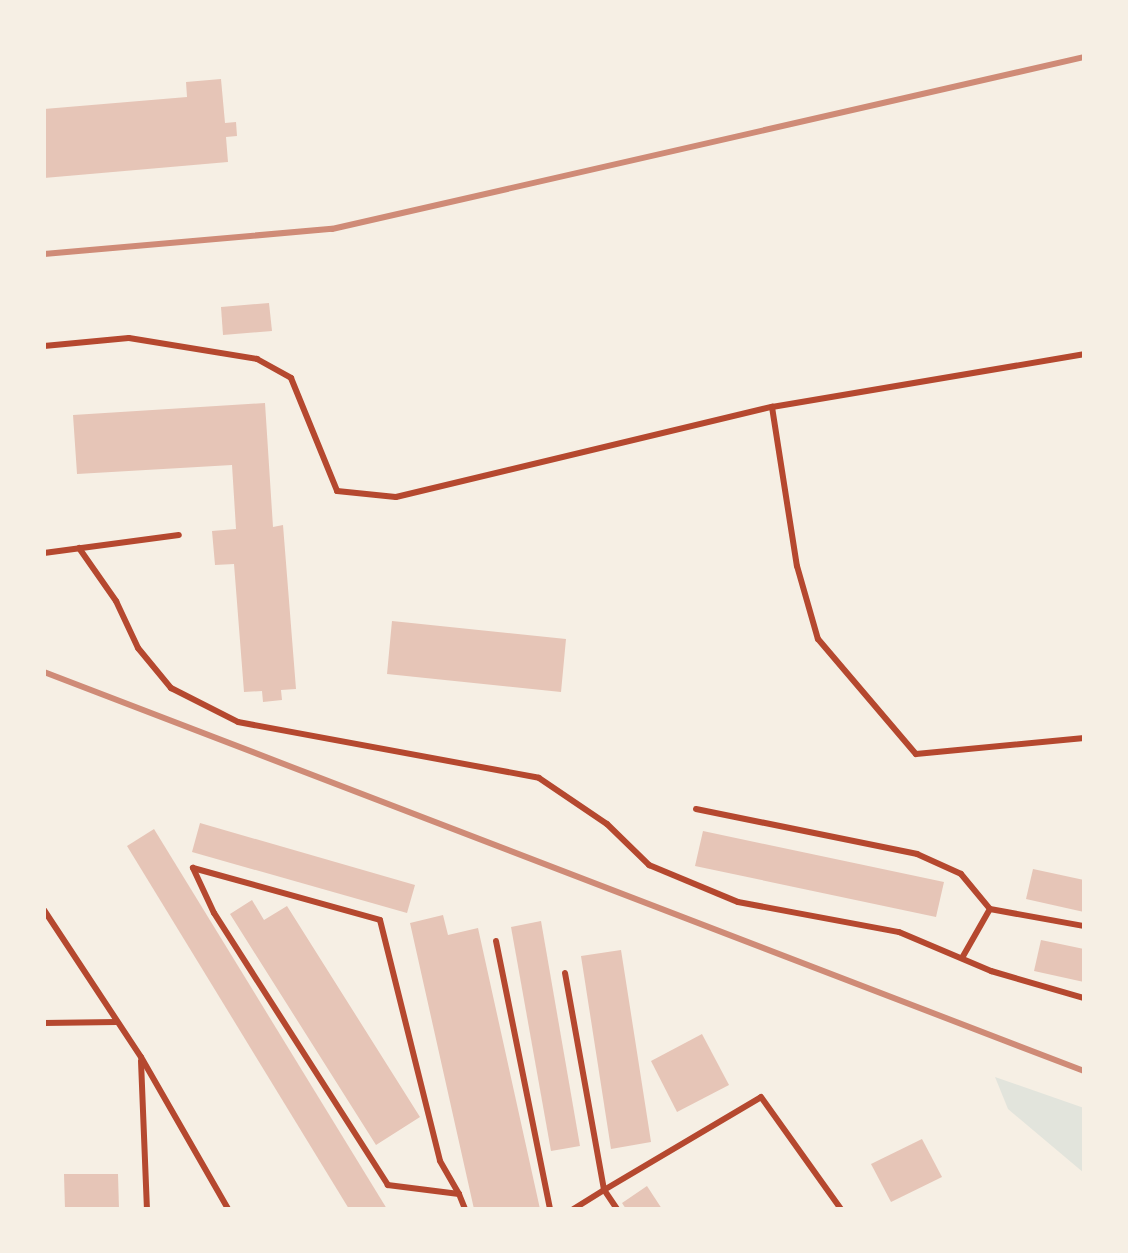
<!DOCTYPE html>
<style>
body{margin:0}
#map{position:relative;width:1128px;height:1253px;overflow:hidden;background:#f6efe4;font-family:"Sofia Sans Condensed",sans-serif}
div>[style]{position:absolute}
.green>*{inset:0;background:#e2e4dc}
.building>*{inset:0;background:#e6c5b7}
.service>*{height:6px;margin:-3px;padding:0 3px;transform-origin:3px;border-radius:3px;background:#b5482f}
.rail>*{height:6px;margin:-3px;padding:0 3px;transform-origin:3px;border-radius:3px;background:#cf8b77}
span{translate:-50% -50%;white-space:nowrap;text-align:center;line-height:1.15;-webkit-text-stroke:6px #f6efe4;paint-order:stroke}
.frame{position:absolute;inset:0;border:46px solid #f6efe4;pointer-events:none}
</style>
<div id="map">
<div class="green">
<i style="clip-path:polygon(995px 1077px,1084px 1108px,1084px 1173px,1008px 1109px)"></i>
</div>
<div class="building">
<i style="clip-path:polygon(221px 79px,225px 123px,236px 122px,237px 136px,226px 137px,228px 162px,44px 178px,44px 109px,187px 97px,186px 82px)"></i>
<i style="clip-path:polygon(269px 303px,272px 331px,223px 335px,221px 307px)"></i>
<i style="clip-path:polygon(265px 403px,273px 527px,283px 525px,296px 689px,281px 690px,282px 700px,263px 702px,262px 691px,244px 692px,234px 564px,215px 565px,212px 531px,236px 529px,232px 465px,77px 474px,73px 415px)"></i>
<i style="clip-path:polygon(392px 621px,566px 639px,561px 692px,387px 674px)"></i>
<i style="clip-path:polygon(200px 823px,415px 885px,407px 913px,192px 852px)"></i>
<i style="clip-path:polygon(154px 829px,387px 1209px,349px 1209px,127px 846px)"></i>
<i style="clip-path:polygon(703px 831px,944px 882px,936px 917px,695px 866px)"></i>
<i style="clip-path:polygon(1033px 869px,1084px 880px,1084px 912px,1026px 899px)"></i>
<i style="clip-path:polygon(252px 900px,264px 920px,287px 906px,420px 1117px,376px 1145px,230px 914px)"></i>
<i style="clip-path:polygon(443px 915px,448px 935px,478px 928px,540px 1209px,474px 1209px,410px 923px)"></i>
<i style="clip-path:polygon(541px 921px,580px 1146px,551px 1151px,511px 927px)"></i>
<i style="clip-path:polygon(1041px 940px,1084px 949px,1084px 982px,1034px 971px)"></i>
<i style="clip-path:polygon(621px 950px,651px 1142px,611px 1149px,581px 956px)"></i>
<i style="clip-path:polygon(702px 1034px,729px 1085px,677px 1112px,651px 1061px)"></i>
<i style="clip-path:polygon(922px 1139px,942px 1177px,891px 1202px,871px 1164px)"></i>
<i style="clip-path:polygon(64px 1174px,118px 1174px,119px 1209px,65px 1209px)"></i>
<i style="clip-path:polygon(647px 1186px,662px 1209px,626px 1209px,622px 1203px)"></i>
</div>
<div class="service">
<i style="left:44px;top:346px;width:85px;rotate:-5.4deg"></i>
<i style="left:129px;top:338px;width:130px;rotate:9.3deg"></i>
<i style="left:257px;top:359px;width:39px;rotate:29deg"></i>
<i style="left:291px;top:378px;width:122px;rotate:67.8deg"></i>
<i style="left:337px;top:491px;width:59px;rotate:5.8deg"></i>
<i style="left:396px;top:497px;width:387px;rotate:-13.5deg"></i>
<i style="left:772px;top:407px;width:316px;rotate:-9.6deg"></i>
<i style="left:772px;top:407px;width:161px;rotate:81.1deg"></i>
<i style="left:797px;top:566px;width:76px;rotate:74deg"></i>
<i style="left:818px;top:639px;width:151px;rotate:49.6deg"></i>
<i style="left:916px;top:754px;width:169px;rotate:-5.4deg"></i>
<i style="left:79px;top:548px;width:65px;rotate:55.1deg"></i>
<i style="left:116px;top:601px;width:52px;rotate:64.9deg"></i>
<i style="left:138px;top:648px;width:52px;rotate:50.5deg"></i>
<i style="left:171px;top:688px;width:75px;rotate:26.9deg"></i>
<i style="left:238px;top:722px;width:306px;rotate:10.5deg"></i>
<i style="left:539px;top:778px;width:82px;rotate:34.1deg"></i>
<i style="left:607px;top:824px;width:59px;rotate:44.3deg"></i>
<i style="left:649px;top:865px;width:96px;rotate:22.6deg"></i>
<i style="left:738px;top:902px;width:164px;rotate:10.6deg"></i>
<i style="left:899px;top:932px;width:100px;rotate:23deg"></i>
<i style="left:991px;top:971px;width:97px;rotate:16.2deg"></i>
<i style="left:44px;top:553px;width:136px;rotate:-7.6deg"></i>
<i style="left:696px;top:809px;width:226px;rotate:11.5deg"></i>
<i style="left:917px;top:854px;width:48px;rotate:24.4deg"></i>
<i style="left:961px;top:874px;width:45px;rotate:50.4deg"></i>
<i style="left:44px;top:910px;width:176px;rotate:56.6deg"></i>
<i style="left:141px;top:1057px;width:175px;rotate:60.2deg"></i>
<i style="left:496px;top:941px;width:273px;rotate:78.6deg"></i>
<i style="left:962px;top:958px;width:56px;rotate:-60.3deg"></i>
<i style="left:990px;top:909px;width:96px;rotate:10.3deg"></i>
<i style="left:565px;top:973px;width:220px;rotate:79.8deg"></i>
<i style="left:604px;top:1190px;width:36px;rotate:148deg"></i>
<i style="left:44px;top:1023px;width:73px;rotate:-0.8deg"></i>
<i style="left:141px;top:1061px;width:148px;rotate:87.7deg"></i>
<i style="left:459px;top:1194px;width:72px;rotate:-172.8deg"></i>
<i style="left:388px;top:1185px;width:323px;rotate:-122.6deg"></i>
<i style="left:214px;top:913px;width:50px;rotate:-115deg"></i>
<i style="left:193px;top:868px;width:194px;rotate:15.5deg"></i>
<i style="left:380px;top:920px;width:248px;rotate:76deg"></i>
<i style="left:440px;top:1161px;width:38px;rotate:60deg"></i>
<i style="left:459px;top:1194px;width:16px;rotate:68deg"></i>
<i style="left:617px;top:1209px;width:23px;rotate:-124deg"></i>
<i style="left:604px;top:1190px;width:182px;rotate:-30.6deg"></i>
<i style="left:761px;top:1097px;width:138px;rotate:54.5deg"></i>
</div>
<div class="rail">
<i style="left:44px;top:254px;width:289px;rotate:-5deg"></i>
<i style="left:332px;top:229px;width:771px;rotate:-12.88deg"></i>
<i style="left:44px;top:672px;width:1114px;rotate:20.99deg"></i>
</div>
<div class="frame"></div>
</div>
